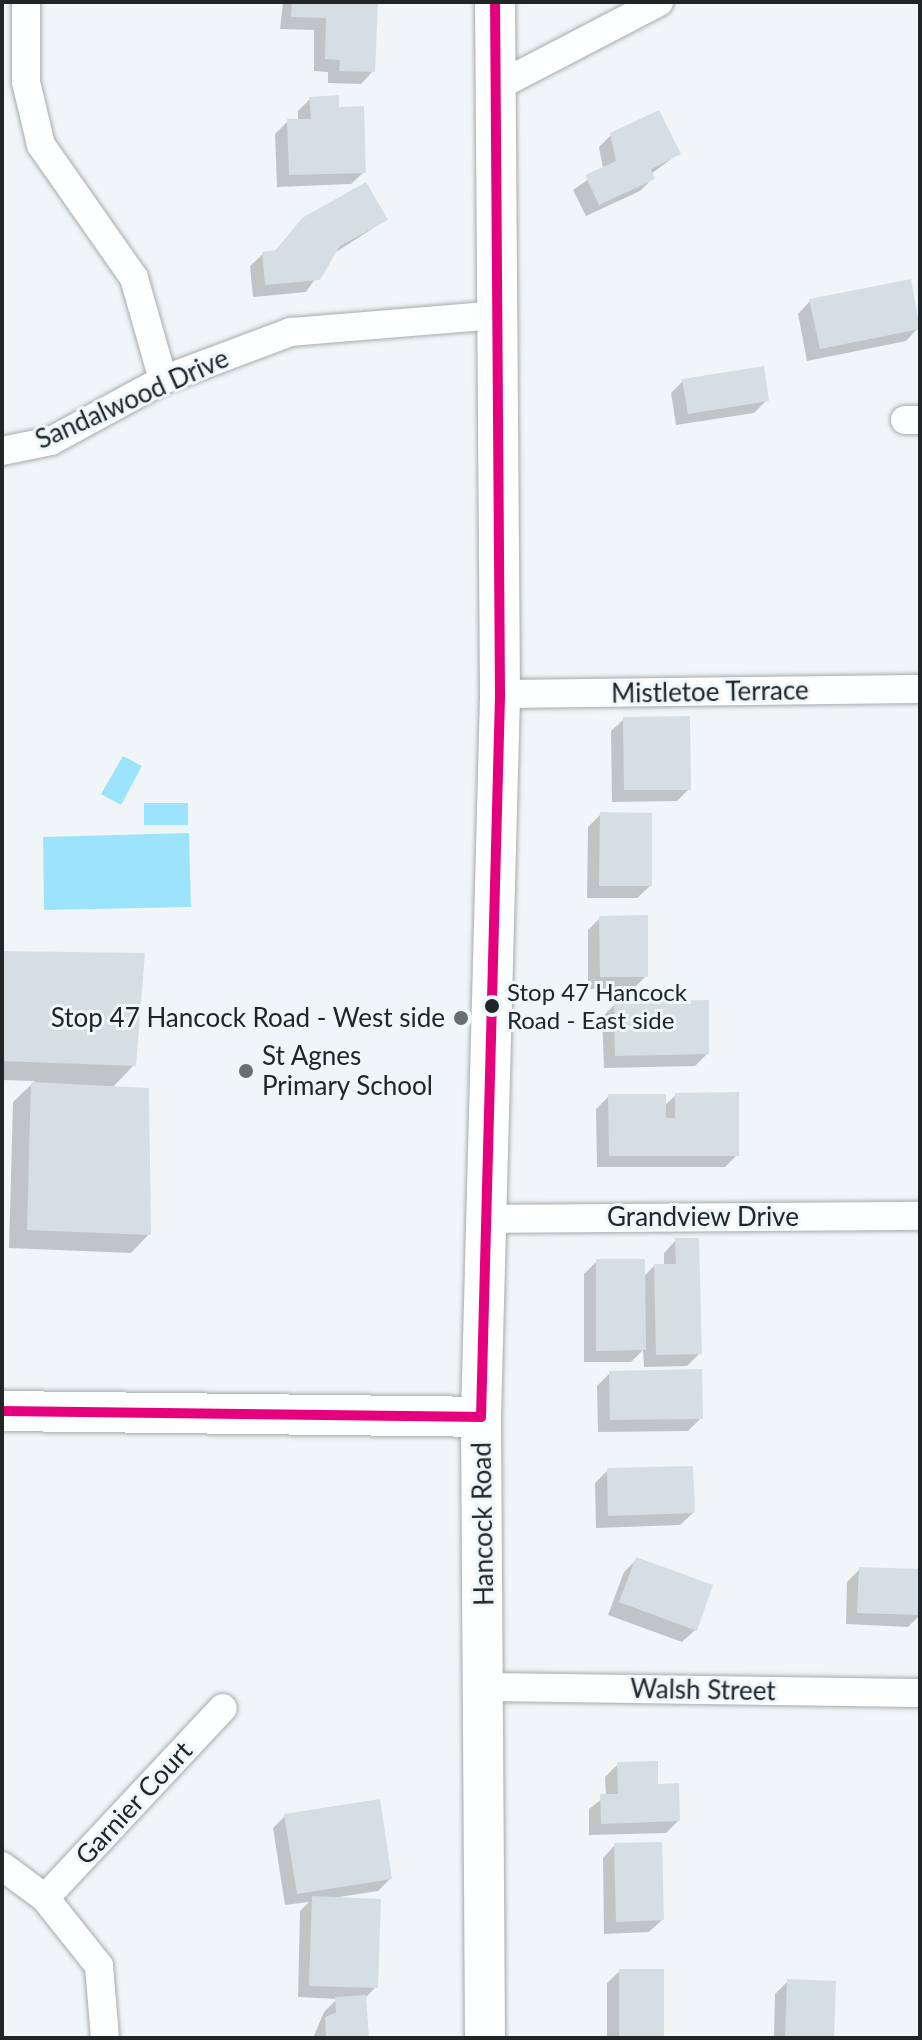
<!DOCTYPE html>
<style>
body{margin:0}
#map{position:relative;width:922px;height:2040px;overflow:hidden;background:#f0f6f8;font-family:Lato,sans-serif}
div>[style]{position:absolute}
.green>*{inset:0;background:#9ce4fb}
.shadow>*{inset:0;background:#0003}
.building>*{inset:0;background:#d5dfe3}
.roads{filter:drop-shadow(0 0 2px #a6aaab) drop-shadow(0 0 2px #a6aaab)}
.minor>*{height:28px;margin:-14px;padding:0 14px;transform-origin:14px;border-radius:14px;background:#fdfefe}
.secondary>*{height:40px;margin:-20px;padding:0 20px;transform-origin:20px;border-radius:20px;background:#fdfefe}
.bus-1>*{height:10px;margin:-5px;padding:0 5px;transform-origin:5px;border-radius:5px;background:#e5007d}
.dots>*{width:22px;height:22px;translate:-50% -50%;box-sizing:border-box;border:4px solid #edf7fb;border-radius:50%}
span{translate:-50% -50%;white-space:nowrap;text-align:center;line-height:1.15;-webkit-text-stroke:6px #edf7fb;paint-order:stroke}
.bus-label{font-size:24px;color:#212526}
.left{translate:0 -50%;text-align:left}
.street-label{font-size:26px;color:#212526}
.poi-label{font-size:26px;color:#212526}
.right{translate:-100% -50%;text-align:right}
.frame{position:absolute;inset:0;border:4px solid #212526;pointer-events:none}
</style>
<div id="map">
<div class="green">
<i style="clip-path:polygon(123px 756px,142px 766px,121px 805px,101px 794px)"></i>
<i style="clip-path:polygon(144px 803px,188px 803px,188px 825px,144px 825px)"></i>
<i style="clip-path:polygon(189px 833px,191px 907px,44px 910px,43px 837px)"></i>
</div>
<div class="shadow">
<i style="clip-path:polygon(283px 2px,376px 2px,373px 71px,361px 84px,328px 83px,328px 72px,314px 71px,314px 30px,280px 29px)"></i>
<i style="clip-path:polygon(310px 99px,338px 109px,364px 172px,351px 184px,277px 187px,275px 134px,288px 121px,298px 121px,298px 111px)"></i>
<i style="clip-path:polygon(612px 134px,678px 154px,651px 174px,653px 178px,640px 191px,586px 216px,573px 190px,603px 169px,599px 147px)"></i>
<i style="clip-path:polygon(303px 219px,386px 220px,333px 254px,306px 292px,253px 297px,250px 266px,263px 254px,274px 252px)"></i>
<i style="clip-path:polygon(810px 301px,918px 328px,906px 341px,807px 361px,798px 314px)"></i>
<i style="clip-path:polygon(683px 381px,767px 400px,754px 413px,676px 425px,671px 393px)"></i>
<i style="clip-path:polygon(624px 719px,689px 789px,677px 801px,612px 802px,611px 731px)"></i>
<i style="clip-path:polygon(601px 814px,650px 886px,637px 898px,587px 898px,588px 827px)"></i>
<i style="clip-path:polygon(600px 918px,646px 976px,634px 988px,588px 989px,588px 930px)"></i>
<i style="clip-path:polygon(2px 953px,134px 1065px,112px 1088px,149px 1234px,131px 1253px,9px 1248px,13px 1102px,35px 1081px,2px 1080px)"></i>
<i style="clip-path:polygon(615px 1004px,707px 1054px,695px 1066px,604px 1068px,602px 1017px)"></i>
<i style="clip-path:polygon(676px 1095px,737px 1155px,725px 1167px,597px 1167px,596px 1109px,609px 1096px,664px 1106px)"></i>
<i style="clip-path:polygon(676px 1240px,700px 1353px,687px 1366px,644px 1367px,643px 1350px,631px 1362px,584px 1362px,584px 1274px,597px 1261px,643px 1277px,654px 1266px,664px 1266px,664px 1253px)"></i>
<i style="clip-path:polygon(610px 1373px,701px 1418px,688px 1431px,598px 1432px,597px 1386px)"></i>
<i style="clip-path:polygon(608px 1470px,693px 1513px,680px 1525px,596px 1528px,595px 1483px)"></i>
<i style="clip-path:polygon(637px 1559px,695px 1630px,682px 1642px,608px 1615px,624px 1572px)"></i>
<i style="clip-path:polygon(860px 1569px,920px 1571px,920px 1615px,908px 1627px,846px 1624px,847px 1582px)"></i>
<i style="clip-path:polygon(618px 1764px,656px 1786px,678px 1821px,666px 1833px,589px 1835px,589px 1809px,606px 1796px,605px 1777px)"></i>
<i style="clip-path:polygon(285px 1816px,390px 1879px,378px 1891px,339px 1897px,376px 1987px,364px 1999px,367px 2038px,313px 2038px,324px 2012px,337px 1999px,298px 1997px,300px 1911px,309px 1902px,285px 1905px,273px 1828px)"></i>
<i style="clip-path:polygon(615px 1845px,662px 1920px,649px 1932px,604px 1934px,603px 1858px)"></i>
<i style="clip-path:polygon(620px 1971px,662px 2038px,607px 2038px,607px 1983px)"></i>
<i style="clip-path:polygon(788px 1981px,832px 2038px,774px 2038px,775px 1994px)"></i>
</div>
<div class="building">
<i style="clip-path:polygon(292px 2px,378px 2px,375px 72px,339px 71px,340px 60px,325px 59px,326px 18px,291px 17px)"></i>
<i style="clip-path:polygon(339px 95px,339px 107px,364px 106px,366px 173px,289px 175px,287px 119px,311px 119px,309px 97px)"></i>
<i style="clip-path:polygon(659px 110px,681px 154px,651px 169px,655px 179px,599px 205px,585px 175px,616px 161px,610px 133px)"></i>
<i style="clip-path:polygon(366px 182px,388px 220px,340px 246px,320px 280px,265px 285px,262px 252px,276px 250px,302px 218px)"></i>
<i style="clip-path:polygon(911px 279px,920px 329px,820px 349px,809px 299px)"></i>
<i style="clip-path:polygon(764px 366px,769px 401px,688px 414px,682px 379px)"></i>
<i style="clip-path:polygon(690px 716px,691px 790px,624px 790px,623px 717px)"></i>
<i style="clip-path:polygon(600px 812px,652px 813px,652px 886px,599px 886px)"></i>
<i style="clip-path:polygon(648px 915px,648px 977px,600px 977px,599px 916px)"></i>
<i style="clip-path:polygon(2px 951px,145px 953px,136px 1066px,2px 1061px)"></i>
<i style="clip-path:polygon(709px 1000px,709px 1054px,615px 1056px,614px 1002px)"></i>
<i style="clip-path:polygon(31px 1082px,149px 1088px,151px 1235px,27px 1230px)"></i>
<i style="clip-path:polygon(739px 1092px,739px 1156px,609px 1156px,608px 1094px,666px 1094px,666px 1118px,675px 1118px,675px 1093px)"></i>
<i style="clip-path:polygon(675px 1238px,699px 1238px,702px 1354px,656px 1355px,654px 1264px,676px 1264px)"></i>
<i style="clip-path:polygon(596px 1259px,645px 1259px,646px 1350px,596px 1351px)"></i>
<i style="clip-path:polygon(702px 1369px,703px 1419px,610px 1420px,609px 1371px)"></i>
<i style="clip-path:polygon(693px 1466px,695px 1513px,608px 1516px,607px 1468px)"></i>
<i style="clip-path:polygon(636px 1557px,713px 1585px,697px 1631px,619px 1602px)"></i>
<i style="clip-path:polygon(859px 1567px,920px 1569px,920px 1615px,857px 1613px)"></i>
<i style="clip-path:polygon(658px 1761px,658px 1784px,679px 1783px,680px 1821px,601px 1824px,600px 1794px,618px 1794px,617px 1762px)"></i>
<i style="clip-path:polygon(380px 1799px,392px 1879px,297px 1894px,284px 1814px)"></i>
<i style="clip-path:polygon(662px 1842px,664px 1920px,616px 1922px,614px 1843px)"></i>
<i style="clip-path:polygon(312px 1896px,381px 1899px,378px 1988px,309px 1986px)"></i>
<i style="clip-path:polygon(619px 1969px,664px 1969px,664px 2038px,619px 2038px)"></i>
<i style="clip-path:polygon(787px 1979px,836px 1981px,834px 2038px,785px 2038px)"></i>
<i style="clip-path:polygon(366px 1995px,369px 2038px,326px 2038px,325px 2017px,336px 2013px,335px 1997px)"></i>
</div>
<div class="roads">
<div class="minor">
<i style="left:26px;top:2px;width:80px;rotate:90deg"></i>
<i style="left:26px;top:82px;width:65px;rotate:76.6deg"></i>
<i style="left:41px;top:145px;width:162px;rotate:55deg"></i>
<i style="left:134px;top:278px;width:106px;rotate:74.1deg"></i>
<i style="left:494px;top:88px;width:186px;rotate:-27.5deg"></i>
<i style="left:905px;top:420px;width:15px"></i>
<i style="left:2px;top:451px;width:50px;rotate:-11.5deg"></i>
<i style="left:51px;top:441px;width:128px;rotate:-28.6deg"></i>
<i style="left:163px;top:380px;width:137px;rotate:-20.6deg"></i>
<i style="left:291px;top:332px;width:207px;rotate:-4.7deg"></i>
<i style="left:500px;top:694px;width:420px;rotate:-0.7deg"></i>
<i style="left:486px;top:1219px;width:434px;rotate:-0.4deg"></i>
<i style="left:486px;top:1687px;width:434px;rotate:0.8deg"></i>
<i style="left:2px;top:1866px;width:54px;rotate:36.7deg"></i>
<i style="left:45px;top:1898px;width:87px;rotate:51.5deg"></i>
<i style="left:99px;top:1966px;width:72px;rotate:85.2deg"></i>
<i style="left:45px;top:1898px;width:260px;rotate:-46.9deg"></i>
</div>
<div class="secondary">
<i style="left:2px;top:1411px;width:479px;rotate:0.7deg"></i>
<i style="left:485px;top:2038px;width:621px;rotate:-90.37deg"></i>
<i style="left:481px;top:1417px;width:723px;rotate:-88.49deg"></i>
<i style="left:500px;top:694px;width:692px;rotate:-90.41deg"></i>
</div>
</div>
<div class="bus-1">
<i style="left:2px;top:1411px;width:479px;rotate:0.7deg"></i>
<i style="left:481px;top:1417px;width:723px;rotate:-88.49deg"></i>
<i style="left:500px;top:694px;width:692px;rotate:-90.41deg"></i>
</div>
<div class="dots">
<i style="left:492px;top:1006px;background:#212526"></i>
<i style="left:461px;top:1018px;background:#696e70"></i>
<i style="left:246px;top:1071px;background:#696e70"></i>
</div>
<div class="bus-label">
<span class="left" style="left:507px;top:1006px">Stop 47 Hancock<br>Road - East side</span>
</div>
<div class="street-label">
<span style="left:132px;top:399px;rotate:-24deg">Sandalwood Drive</span>
<span style="left:710px;top:692px;rotate:-1deg">Mistletoe Terrace</span>
<span style="left:703px;top:1217px">Grandview Drive</span>
<span style="left:483px;top:1524px;rotate:-91deg">Hancock Road</span>
<span style="left:703px;top:1690px;rotate:1deg">Walsh Street</span>
<span style="left:134px;top:1803px;rotate:-47deg">Garnier Court</span>
</div>
<div class="poi-label">
<span class="right" style="left:445px;top:1018px">Stop 47 Hancock Road - West side</span>
<span class="left" style="left:262px;top:1071px">St Agnes<br>Primary School</span>
</div>
<div class="frame"></div>
</div>
